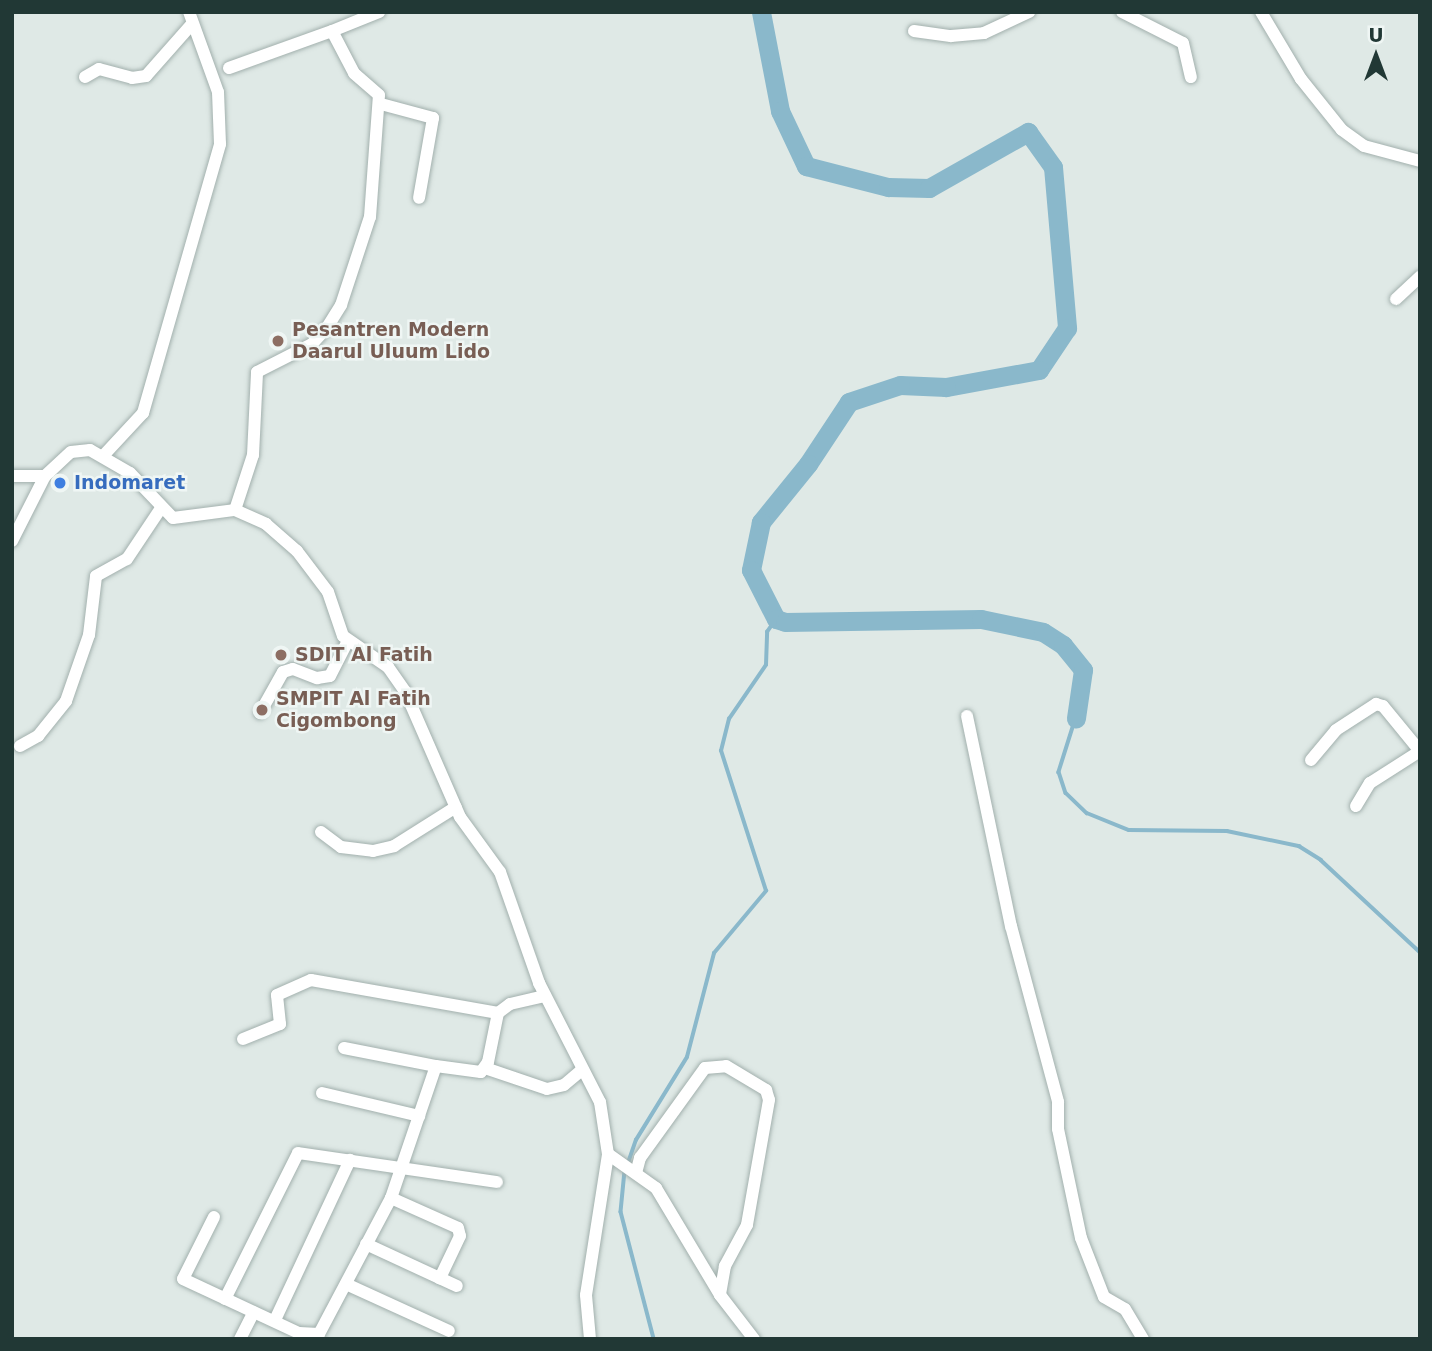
<!DOCTYPE html>
<style>
body{margin:0}
#map{position:relative;width:1432px;height:1351px;overflow:hidden;background:#dfe9e6;font-family:"DejaVu Sans",sans-serif}
div>[style]{position:absolute}
.stream>*{height:3.5px;margin:-1.75px;padding:0 1.75px;transform-origin:1.75px;border-radius:1.75px;background:#8ab8cb}
.river>*{height:19px;margin:-9.5px;padding:0 9.5px;transform-origin:9.5px;border-radius:9.5px;background:#8ab8cb}
.roads{filter:drop-shadow(0 0 2px #a2b0ad) drop-shadow(0 0 2px #a2b0ad)}
.minor>*{height:12px;margin:-6px;padding:0 6px;transform-origin:6px;border-radius:6px;background:#fff}
.dots>*{width:19px;height:19px;translate:-50% -50%;box-sizing:border-box;border:4px solid #eff6f4;border-radius:50%}
span{translate:-50% -50%;white-space:nowrap;text-align:center;line-height:1.15;-webkit-text-stroke:5px #eff6f4;paint-order:stroke}
.education-label{font-size:19px;color:#785e54;font-weight:700}
.left{translate:0 -50%;text-align:left}
.shop-label{font-size:19px;color:#366cbe;font-weight:700}
.frame{position:absolute;inset:0;border:14px solid #213835;pointer-events:none}
.north{position:absolute;left:1341px;top:21px;width:70px;height:70px;-webkit-text-stroke:5px #eff6f4;paint-order:stroke;rotate:0deg;font-size:19px;font-weight:700;line-height:28px;text-align:center;color:#213835}
.north::after{content:'';display:block;margin:auto;width:24px;height:32px;background:#213835;clip-path:polygon(50% 0,100% 100%,50% 72%,0 100%)}
</style>
<div id="map">
<div class="stream">
<i style="left:1076px;top:718px;width:57px;rotate:107.5deg"></i>
<i style="left:1059px;top:772px;width:22px;rotate:72deg"></i>
<i style="left:1066px;top:793px;width:29px;rotate:44deg"></i>
<i style="left:1087px;top:813px;width:45px;rotate:22deg"></i>
<i style="left:1129px;top:830px;width:98px;rotate:0.6deg"></i>
<i style="left:1227px;top:831px;width:74px;rotate:11.8deg"></i>
<i style="left:1299px;top:846px;width:26px;rotate:32deg"></i>
<i style="left:1321px;top:860px;width:135px;rotate:42.9deg"></i>
<i style="left:628px;top:1163px;width:24px;rotate:-71deg"></i>
<i style="left:636px;top:1140px;width:97px;rotate:-58.4deg"></i>
<i style="left:687px;top:1057px;width:107px;rotate:-75.4deg"></i>
<i style="left:714px;top:953px;width:81px;rotate:-50deg"></i>
<i style="left:766px;top:891px;width:147px;rotate:-107.8deg"></i>
<i style="left:721px;top:751px;width:33px;rotate:-76deg"></i>
<i style="left:729px;top:719px;width:65px;rotate:-55.6deg"></i>
<i style="left:766px;top:665px;width:33px;rotate:-88deg"></i>
<i style="left:767px;top:632px;width:16px;rotate:-55deg"></i>
<i style="left:625px;top:1171px;width:41px;rotate:95.6deg"></i>
<i style="left:621px;top:1212px;width:131px;rotate:75.4deg"></i>
</div>
<div class="river">
<i style="left:761px;top:12px;width:101px;rotate:79.1deg"></i>
<i style="left:780px;top:111px;width:61px;rotate:64.7deg"></i>
<i style="left:806px;top:166px;width:85px;rotate:14.4deg"></i>
<i style="left:888px;top:187px;width:41px;rotate:1.4deg"></i>
<i style="left:929px;top:188px;width:114px;rotate:-29.5deg"></i>
<i style="left:1028px;top:132px;width:43px;rotate:54.5deg"></i>
<i style="left:1053px;top:167px;width:162px;rotate:85deg"></i>
<i style="left:1067px;top:328px;width:50px;rotate:123.7deg"></i>
<i style="left:1039px;top:370px;width:95px;rotate:169.6deg"></i>
<i style="left:946px;top:387px;width:46px;rotate:-177.5deg"></i>
<i style="left:900px;top:385px;width:54px;rotate:161.6deg"></i>
<i style="left:849px;top:402px;width:74px;rotate:123.5deg"></i>
<i style="left:808px;top:464px;width:75px;rotate:129deg"></i>
<i style="left:761px;top:522px;width:49px;rotate:101.8deg"></i>
<i style="left:751px;top:570px;width:55px;rotate:63deg"></i>
<i style="left:776px;top:619px;width:9px;rotate:18deg"></i>
<i style="left:785px;top:622px;width:196px;rotate:-0.9deg"></i>
<i style="left:981px;top:619px;width:63px;rotate:11.8deg"></i>
<i style="left:1043px;top:632px;width:24px;rotate:33deg"></i>
<i style="left:1063px;top:645px;width:32px;rotate:51deg"></i>
<i style="left:1083px;top:670px;width:49px;rotate:98.3deg"></i>
</div>
<div class="roads">
<div class="minor">
<i style="left:1122px;top:12px;width:68px;rotate:26.9deg"></i>
<i style="left:1183px;top:43px;width:35px;rotate:77deg"></i>
<i style="left:1261px;top:12px;width:78px;rotate:59.2deg"></i>
<i style="left:1301px;top:79px;width:65px;rotate:51.2deg"></i>
<i style="left:1342px;top:130px;width:27px;rotate:36deg"></i>
<i style="left:1364px;top:146px;width:58px;rotate:15deg"></i>
<i style="left:914px;top:31px;width:37px;rotate:8deg"></i>
<i style="left:951px;top:36px;width:33px;rotate:-5deg"></i>
<i style="left:984px;top:33px;width:50px;rotate:-25deg"></i>
<i style="left:229px;top:68px;width:109px;rotate:-19.8deg"></i>
<i style="left:85px;top:77px;width:16px;rotate:-30deg"></i>
<i style="left:99px;top:69px;width:34px;rotate:15deg"></i>
<i style="left:132px;top:78px;width:14px;rotate:-8deg"></i>
<i style="left:146px;top:76px;width:69px;rotate:-48.5deg"></i>
<i style="left:381px;top:104px;width:54px;rotate:15.1deg"></i>
<i style="left:433px;top:118px;width:81px;rotate:99.9deg"></i>
<i style="left:1396px;top:299px;width:33px;rotate:-43deg"></i>
<i style="left:103px;top:456px;width:59px;rotate:-47.1deg"></i>
<i style="left:143px;top:413px;width:280px;rotate:-74deg"></i>
<i style="left:220px;top:144px;width:52px;rotate:-92.2deg"></i>
<i style="left:218px;top:92px;width:85px;rotate:-109.9deg"></i>
<i style="left:12px;top:476px;width:33px"></i>
<i style="left:45px;top:476px;width:35px;rotate:-43deg"></i>
<i style="left:71px;top:452px;width:19px;rotate:-6deg"></i>
<i style="left:90px;top:450px;width:46px;rotate:29.9deg"></i>
<i style="left:130px;top:473px;width:62px;rotate:46.3deg"></i>
<i style="left:173px;top:518px;width:63px;rotate:-7.4deg"></i>
<i style="left:235px;top:510px;width:34px;rotate:24deg"></i>
<i style="left:266px;top:524px;width:41px;rotate:41.1deg"></i>
<i style="left:297px;top:551px;width:51px;rotate:52.9deg"></i>
<i style="left:328px;top:592px;width:46px;rotate:71.2deg"></i>
<i style="left:343px;top:636px;width:55px;rotate:34.6deg"></i>
<i style="left:388px;top:667px;width:29px;rotate:55deg"></i>
<i style="left:405px;top:691px;width:137px;rotate:66.4deg"></i>
<i style="left:460px;top:817px;width:68px;rotate:54deg"></i>
<i style="left:500px;top:872px;width:118px;rotate:70.6deg"></i>
<i style="left:539px;top:983px;width:134px;rotate:62.9deg"></i>
<i style="left:600px;top:1102px;width:53px;rotate:81.3deg"></i>
<i style="left:608px;top:1154px;width:59px;rotate:35.3deg"></i>
<i style="left:656px;top:1188px;width:125px;rotate:59.1deg"></i>
<i style="left:720px;top:1295px;width:56px;rotate:52.3deg"></i>
<i style="left:235px;top:510px;width:58px;rotate:-71.9deg"></i>
<i style="left:253px;top:455px;width:83px;rotate:-87.2deg"></i>
<i style="left:257px;top:372px;width:62px;rotate:-27deg"></i>
<i style="left:312px;top:344px;width:24px;rotate:-48deg"></i>
<i style="left:328px;top:326px;width:25px;rotate:-58deg"></i>
<i style="left:341px;top:305px;width:93px;rotate:-71.8deg"></i>
<i style="left:370px;top:217px;width:122px;rotate:-85.8deg"></i>
<i style="left:379px;top:95px;width:33px;rotate:-139deg"></i>
<i style="left:354px;top:73px;width:47px;rotate:-117.6deg"></i>
<i style="left:332px;top:31px;width:51px;rotate:-22deg"></i>
<i style="left:12px;top:541px;width:73px;rotate:-63.1deg"></i>
<i style="left:260px;top:713px;width:47px;rotate:-60.7deg"></i>
<i style="left:283px;top:672px;width:10px;rotate:-17deg"></i>
<i style="left:293px;top:669px;width:26px;rotate:21deg"></i>
<i style="left:317px;top:678px;width:13px;rotate:-9deg"></i>
<i style="left:330px;top:676px;width:39px;rotate:-63deg"></i>
<i style="left:967px;top:716px;width:215px;rotate:78.2deg"></i>
<i style="left:1011px;top:926px;width:182px;rotate:75deg"></i>
<i style="left:1058px;top:1102px;width:27px;rotate:90deg"></i>
<i style="left:1058px;top:1129px;width:111px;rotate:78.1deg"></i>
<i style="left:1081px;top:1238px;width:63px;rotate:68.7deg"></i>
<i style="left:1104px;top:1297px;width:24px;rotate:30deg"></i>
<i style="left:1125px;top:1309px;width:35px;rotate:59deg"></i>
<i style="left:20px;top:746px;width:21px;rotate:-29deg"></i>
<i style="left:38px;top:736px;width:45px;rotate:-51.3deg"></i>
<i style="left:66px;top:701px;width:70px;rotate:-70.8deg"></i>
<i style="left:89px;top:635px;width:59px;rotate:-83.2deg"></i>
<i style="left:96px;top:576px;width:35px;rotate:-29deg"></i>
<i style="left:127px;top:559px;width:61px;rotate:-56.3deg"></i>
<i style="left:1311px;top:760px;width:39px;rotate:-50deg"></i>
<i style="left:1336px;top:730px;width:48px;rotate:-33deg"></i>
<i style="left:1376px;top:704px;width:7px;rotate:16deg"></i>
<i style="left:1383px;top:706px;width:58px;rotate:50.6deg"></i>
<i style="left:1356px;top:806px;width:27px;rotate:-59deg"></i>
<i style="left:1370px;top:783px;width:59px;rotate:-32.6deg"></i>
<i style="left:321px;top:832px;width:25px;rotate:37deg"></i>
<i style="left:341px;top:847px;width:32px;rotate:7deg"></i>
<i style="left:373px;top:851px;width:22px;rotate:-13deg"></i>
<i style="left:394px;top:846px;width:73px;rotate:-32.2deg"></i>
<i style="left:243px;top:1039px;width:40px;rotate:-22deg"></i>
<i style="left:280px;top:1024px;width:29px;rotate:-96deg"></i>
<i style="left:277px;top:995px;width:37px;rotate:-24deg"></i>
<i style="left:311px;top:980px;width:190px;rotate:10deg"></i>
<i style="left:344px;top:1048px;width:94px;rotate:11.1deg"></i>
<i style="left:485px;top:1068px;width:65px;rotate:18.7deg"></i>
<i style="left:547px;top:1089px;width:17px;rotate:-13deg"></i>
<i style="left:564px;top:1085px;width:23px;rotate:-40deg"></i>
<i style="left:322px;top:1093px;width:100px;rotate:13.3deg"></i>
<i style="left:636px;top:1173px;width:16px;rotate:-75deg"></i>
<i style="left:640px;top:1158px;width:111px;rotate:-54.2deg"></i>
<i style="left:705px;top:1068px;width:21px;rotate:-5deg"></i>
<i style="left:726px;top:1066px;width:47px;rotate:31deg"></i>
<i style="left:766px;top:1090px;width:10px;rotate:73deg"></i>
<i style="left:769px;top:1100px;width:127px;rotate:100deg"></i>
<i style="left:747px;top:1225px;width:47px;rotate:118.2deg"></i>
<i style="left:725px;top:1266px;width:29px;rotate:100deg"></i>
<i style="left:391px;top:1198px;width:73px;rotate:24.1deg"></i>
<i style="left:458px;top:1228px;width:8px;rotate:76deg"></i>
<i style="left:460px;top:1236px;width:47px;rotate:115.5deg"></i>
<i style="left:214px;top:1217px;width:69px;rotate:116.6deg"></i>
<i style="left:183px;top:1279px;width:128px;rotate:25deg"></i>
<i style="left:299px;top:1333px;width:20px;rotate:3deg"></i>
<i style="left:319px;top:1334px;width:154px;rotate:-62.1deg"></i>
<i style="left:391px;top:1198px;width:139px;rotate:-71.2deg"></i>
<i style="left:436px;top:1066px;width:45px;rotate:7.6deg"></i>
<i style="left:481px;top:1072px;width:12px;rotate:-55deg"></i>
<i style="left:488px;top:1062px;width:50px;rotate:-78.5deg"></i>
<i style="left:498px;top:1013px;width:15px;rotate:-37deg"></i>
<i style="left:510px;top:1004px;width:36px;rotate:-13deg"></i>
<i style="left:366px;top:1244px;width:100px;rotate:24.8deg"></i>
<i style="left:346px;top:1284px;width:113px;rotate:24.5deg"></i>
<i style="left:225px;top:1299px;width:163px;rotate:-63.4deg"></i>
<i style="left:298px;top:1153px;width:201px;rotate:8.3deg"></i>
<i style="left:275px;top:1320px;width:177px;rotate:-64.9deg"></i>
<i style="left:240px;top:1339px;width:30px;rotate:-63deg"></i>
<i style="left:590px;top:1339px;width:44px;rotate:-95.2deg"></i>
<i style="left:586px;top:1295px;width:143px;rotate:-81.1deg"></i>
</div>
</div>
<div class="dots">
<i style="left:278px;top:341px;background:#8d6e63"></i>
<i style="left:60px;top:483px;background:#3f7fe0"></i>
<i style="left:281px;top:655px;background:#8d6e63"></i>
<i style="left:262px;top:710px;background:#8d6e63"></i>
</div>
<div class="education-label">
<span class="left" style="left:292px;top:341px">Pesantren Modern<br>Daarul Uluum Lido</span>
<span class="left" style="left:295px;top:655px">SDIT Al Fatih</span>
<span class="left" style="left:276px;top:710px">SMPIT Al Fatih<br>Cigombong</span>
</div>
<div class="shop-label">
<span class="left" style="left:74px;top:483px">Indomaret</span>
</div>
<div class="frame"></div>
<div class="north">U</div>
</div>
